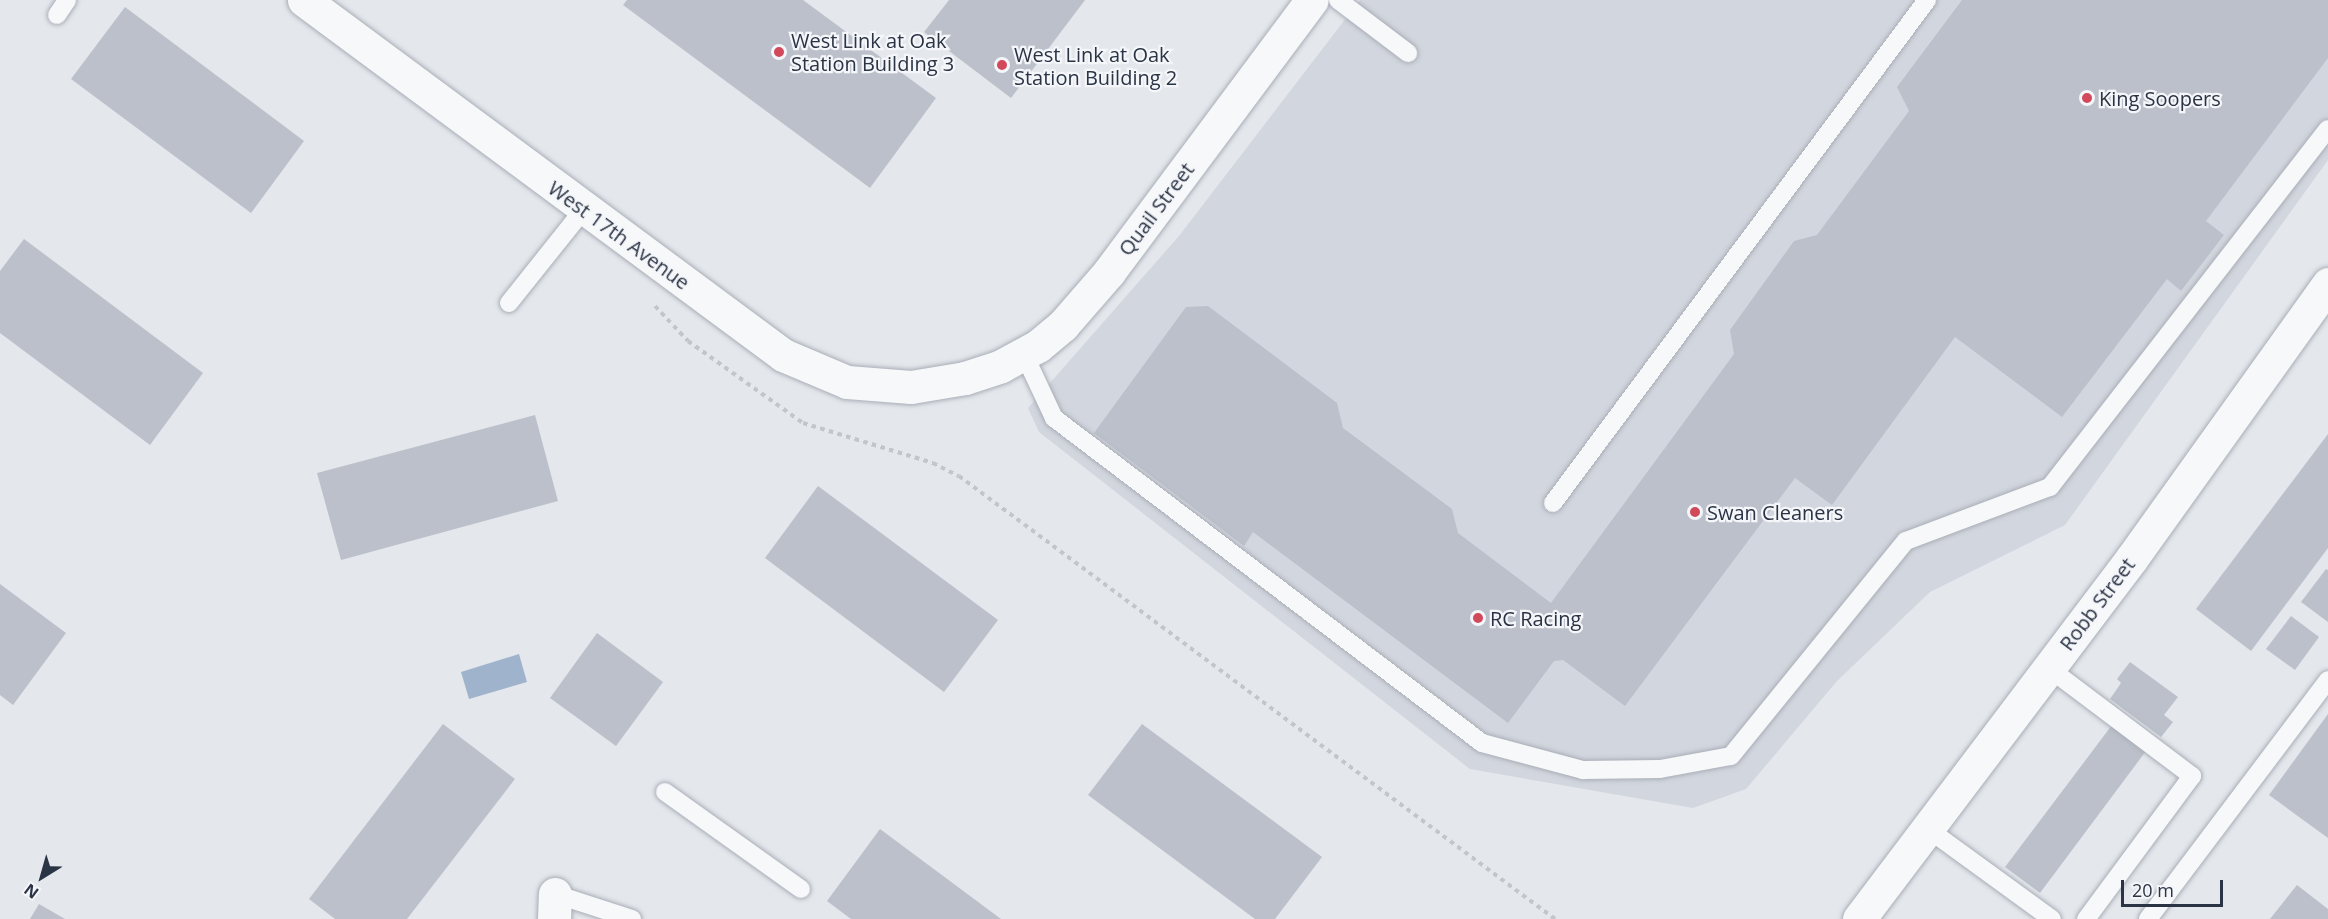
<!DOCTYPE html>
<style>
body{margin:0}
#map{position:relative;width:2328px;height:919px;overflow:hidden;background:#e4e7ec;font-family:"Open Sans",sans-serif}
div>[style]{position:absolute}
.built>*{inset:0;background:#d2d6de}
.water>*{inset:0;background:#9fb4cc}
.building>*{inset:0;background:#bbc0ca}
.path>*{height:4px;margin-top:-2px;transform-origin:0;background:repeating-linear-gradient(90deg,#c2c5cb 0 4.5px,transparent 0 9px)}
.roads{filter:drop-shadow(0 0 2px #a9aeb7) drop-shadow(0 0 2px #a9aeb7)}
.service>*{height:18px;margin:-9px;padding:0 9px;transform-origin:9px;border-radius:9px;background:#f7f8fa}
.minor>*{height:33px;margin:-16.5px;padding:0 16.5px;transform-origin:16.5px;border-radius:16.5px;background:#f7f8fa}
.tertiary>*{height:33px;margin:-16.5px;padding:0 16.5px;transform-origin:16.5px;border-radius:16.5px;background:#f7f8fa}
.dots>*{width:16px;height:16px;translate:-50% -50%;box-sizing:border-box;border:3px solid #f4f6f9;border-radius:50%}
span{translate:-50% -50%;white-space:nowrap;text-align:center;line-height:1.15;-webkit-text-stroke:4.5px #f4f6f9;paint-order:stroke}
.poi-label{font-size:20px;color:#2b3445}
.left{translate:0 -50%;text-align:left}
.street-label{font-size:20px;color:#2b3445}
.north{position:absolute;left:12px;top:847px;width:60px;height:60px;-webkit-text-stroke:4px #f4f6f9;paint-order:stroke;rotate:217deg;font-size:16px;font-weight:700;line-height:24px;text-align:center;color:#2b3445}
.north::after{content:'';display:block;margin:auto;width:21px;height:27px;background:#2b3445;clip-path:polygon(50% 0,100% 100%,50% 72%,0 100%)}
.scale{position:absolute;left:2121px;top:880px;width:102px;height:27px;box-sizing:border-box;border:3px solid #2b3445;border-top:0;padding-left:8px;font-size:18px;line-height:21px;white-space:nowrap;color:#2b3445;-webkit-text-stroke:4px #f4f6f9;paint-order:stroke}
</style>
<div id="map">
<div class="built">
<i style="clip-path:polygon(1360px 0,2328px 0,2328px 160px,2065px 525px,1930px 592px,1837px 681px,1746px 789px,1693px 808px,1470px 769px,1039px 432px,1028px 408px,1179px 236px)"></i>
</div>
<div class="water">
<i style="clip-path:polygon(519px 654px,527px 682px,469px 699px,461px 672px)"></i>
</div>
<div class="building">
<i style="clip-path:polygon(627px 0,803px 0,936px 98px,870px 188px,623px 5px)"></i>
<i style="clip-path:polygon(949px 0,1085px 0,1011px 98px,924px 32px)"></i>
<i style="clip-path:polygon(1962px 0,2328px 0,2328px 58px,2206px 221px,2224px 235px,2181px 291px,2167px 279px,2062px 417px,1955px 337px,1832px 505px,1795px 478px,1625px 706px,1563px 660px,1554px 661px,1508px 723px,1253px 532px,1244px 546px,1094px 433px,1186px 307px,1208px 306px,1337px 403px,1343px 428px,1452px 509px,1458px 533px,1551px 603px,1734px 354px,1730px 330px,1794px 241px,1817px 235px,1909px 111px,1897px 87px)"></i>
<i style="clip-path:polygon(125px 7px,304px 141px,251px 213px,71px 79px)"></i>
<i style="clip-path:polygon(24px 239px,203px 373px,150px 445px,0 333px,0 271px)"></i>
<i style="clip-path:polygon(535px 415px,558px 501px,341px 560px,317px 473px)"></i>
<i style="clip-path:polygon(2328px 434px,2328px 548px,2251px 651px,2196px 609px)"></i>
<i style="clip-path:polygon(818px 486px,998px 620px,944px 692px,765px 558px)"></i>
<i style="clip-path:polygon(2326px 569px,2328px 570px,2328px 622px,2301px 602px)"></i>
<i style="clip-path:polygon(0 584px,66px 633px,13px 705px,0 695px)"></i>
<i style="clip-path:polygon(2291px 616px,2319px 637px,2295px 670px,2266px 649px)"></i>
<i style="clip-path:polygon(597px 633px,663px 682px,616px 746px,550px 698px)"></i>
<i style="clip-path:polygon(2130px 662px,2178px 697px,2164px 715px,2173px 722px,2161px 737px,2110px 699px,2121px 683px,2117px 679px)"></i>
<i style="clip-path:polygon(2328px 714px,2328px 838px,2269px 795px)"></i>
<i style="clip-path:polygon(443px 724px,515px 779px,407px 919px,335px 919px,309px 899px)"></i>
<i style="clip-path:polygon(1142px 724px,1322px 857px,1275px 919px,1255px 919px,1088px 795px)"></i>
<i style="clip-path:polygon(2112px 725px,2146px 751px,2040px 893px,2005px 867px)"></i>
<i style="clip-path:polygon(880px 829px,1001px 919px,851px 919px,827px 901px)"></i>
<i style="clip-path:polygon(2297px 885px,2328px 909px,2328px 919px,2270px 919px)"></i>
<i style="clip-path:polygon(39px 904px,65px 919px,30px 919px)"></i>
</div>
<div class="path">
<i style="left:655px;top:306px;width:48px;rotate:46.7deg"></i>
<i style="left:688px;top:341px;width:141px;rotate:35.5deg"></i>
<i style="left:803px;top:423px;width:136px;rotate:17.1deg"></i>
<i style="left:933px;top:463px;width:29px;rotate:27deg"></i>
<i style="left:959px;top:476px;width:743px;rotate:36.62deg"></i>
</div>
<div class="roads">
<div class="service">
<i style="left:1338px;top:0;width:88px;rotate:37.1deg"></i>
<i style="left:57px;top:15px;width:18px;rotate:-56deg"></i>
<i style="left:509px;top:303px;width:120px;rotate:-51.4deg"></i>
<i style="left:1024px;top:354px;width:71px;rotate:64.9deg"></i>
<i style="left:1054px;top:418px;width:537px;rotate:37.21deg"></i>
<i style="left:1482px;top:743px;width:105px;rotate:15deg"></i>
<i style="left:1583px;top:770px;width:77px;rotate:-0.7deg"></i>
<i style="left:1660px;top:769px;width:72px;rotate:-10.4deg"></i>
<i style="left:1731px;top:756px;width:277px;rotate:-50.9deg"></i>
<i style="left:1906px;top:541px;width:154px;rotate:-20.6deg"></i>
<i style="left:2050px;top:487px;width:453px;rotate:-52.2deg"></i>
<i style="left:1553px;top:503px;width:627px;rotate:-53.37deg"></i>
<i style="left:2050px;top:669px;width:178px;rotate:37deg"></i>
<i style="left:2192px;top:776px;width:178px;rotate:126.5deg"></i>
<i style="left:665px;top:792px;width:167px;rotate:35.5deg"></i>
<i style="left:1928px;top:829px;width:153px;rotate:36deg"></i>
<i style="left:555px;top:894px;width:81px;rotate:18deg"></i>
<i style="left:2148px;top:919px;width:299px;rotate:-53deg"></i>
</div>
<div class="minor">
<i style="left:554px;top:919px;width:25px;rotate:-88deg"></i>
</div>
<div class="tertiary">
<i style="left:304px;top:0;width:596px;rotate:36.54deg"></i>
<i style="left:783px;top:355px;width:69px;rotate:22.9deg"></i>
<i style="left:847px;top:382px;width:64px;rotate:4.5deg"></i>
<i style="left:911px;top:387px;width:55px;rotate:-9.5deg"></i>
<i style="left:965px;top:378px;width:38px;rotate:-18deg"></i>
<i style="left:1001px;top:366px;width:42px;rotate:-28.4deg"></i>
<i style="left:1038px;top:346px;width:33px;rotate:-40deg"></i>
<i style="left:1063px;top:325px;width:70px;rotate:-49deg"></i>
<i style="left:1109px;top:272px;width:339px;rotate:-53.3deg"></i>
<i style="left:1859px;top:919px;width:453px;rotate:-52.9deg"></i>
<i style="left:2132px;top:558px;width:337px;rotate:-54.4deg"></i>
</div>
</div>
<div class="dots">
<i style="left:779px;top:52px;background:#d1495b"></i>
<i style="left:1002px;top:65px;background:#d1495b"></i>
<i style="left:2087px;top:98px;background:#d1495b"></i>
<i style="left:1695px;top:512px;background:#d1495b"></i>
<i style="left:1478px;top:618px;background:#d1495b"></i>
</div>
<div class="poi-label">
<span class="left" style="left:791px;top:52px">West Link at Oak<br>Station Building 3</span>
<span class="left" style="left:1014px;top:66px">West Link at Oak<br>Station Building 2</span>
<span class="left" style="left:2099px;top:98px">King Soopers</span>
<span class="left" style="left:1707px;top:512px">Swan Cleaners</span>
<span class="left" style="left:1490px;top:618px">RC Racing</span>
</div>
<div class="street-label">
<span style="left:1156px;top:209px;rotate:-53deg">Quail Street</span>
<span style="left:619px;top:235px;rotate:36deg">West 17th Avenue</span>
<span style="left:2097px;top:604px;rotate:-53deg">Robb Street</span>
</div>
<div class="north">N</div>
<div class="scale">20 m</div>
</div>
